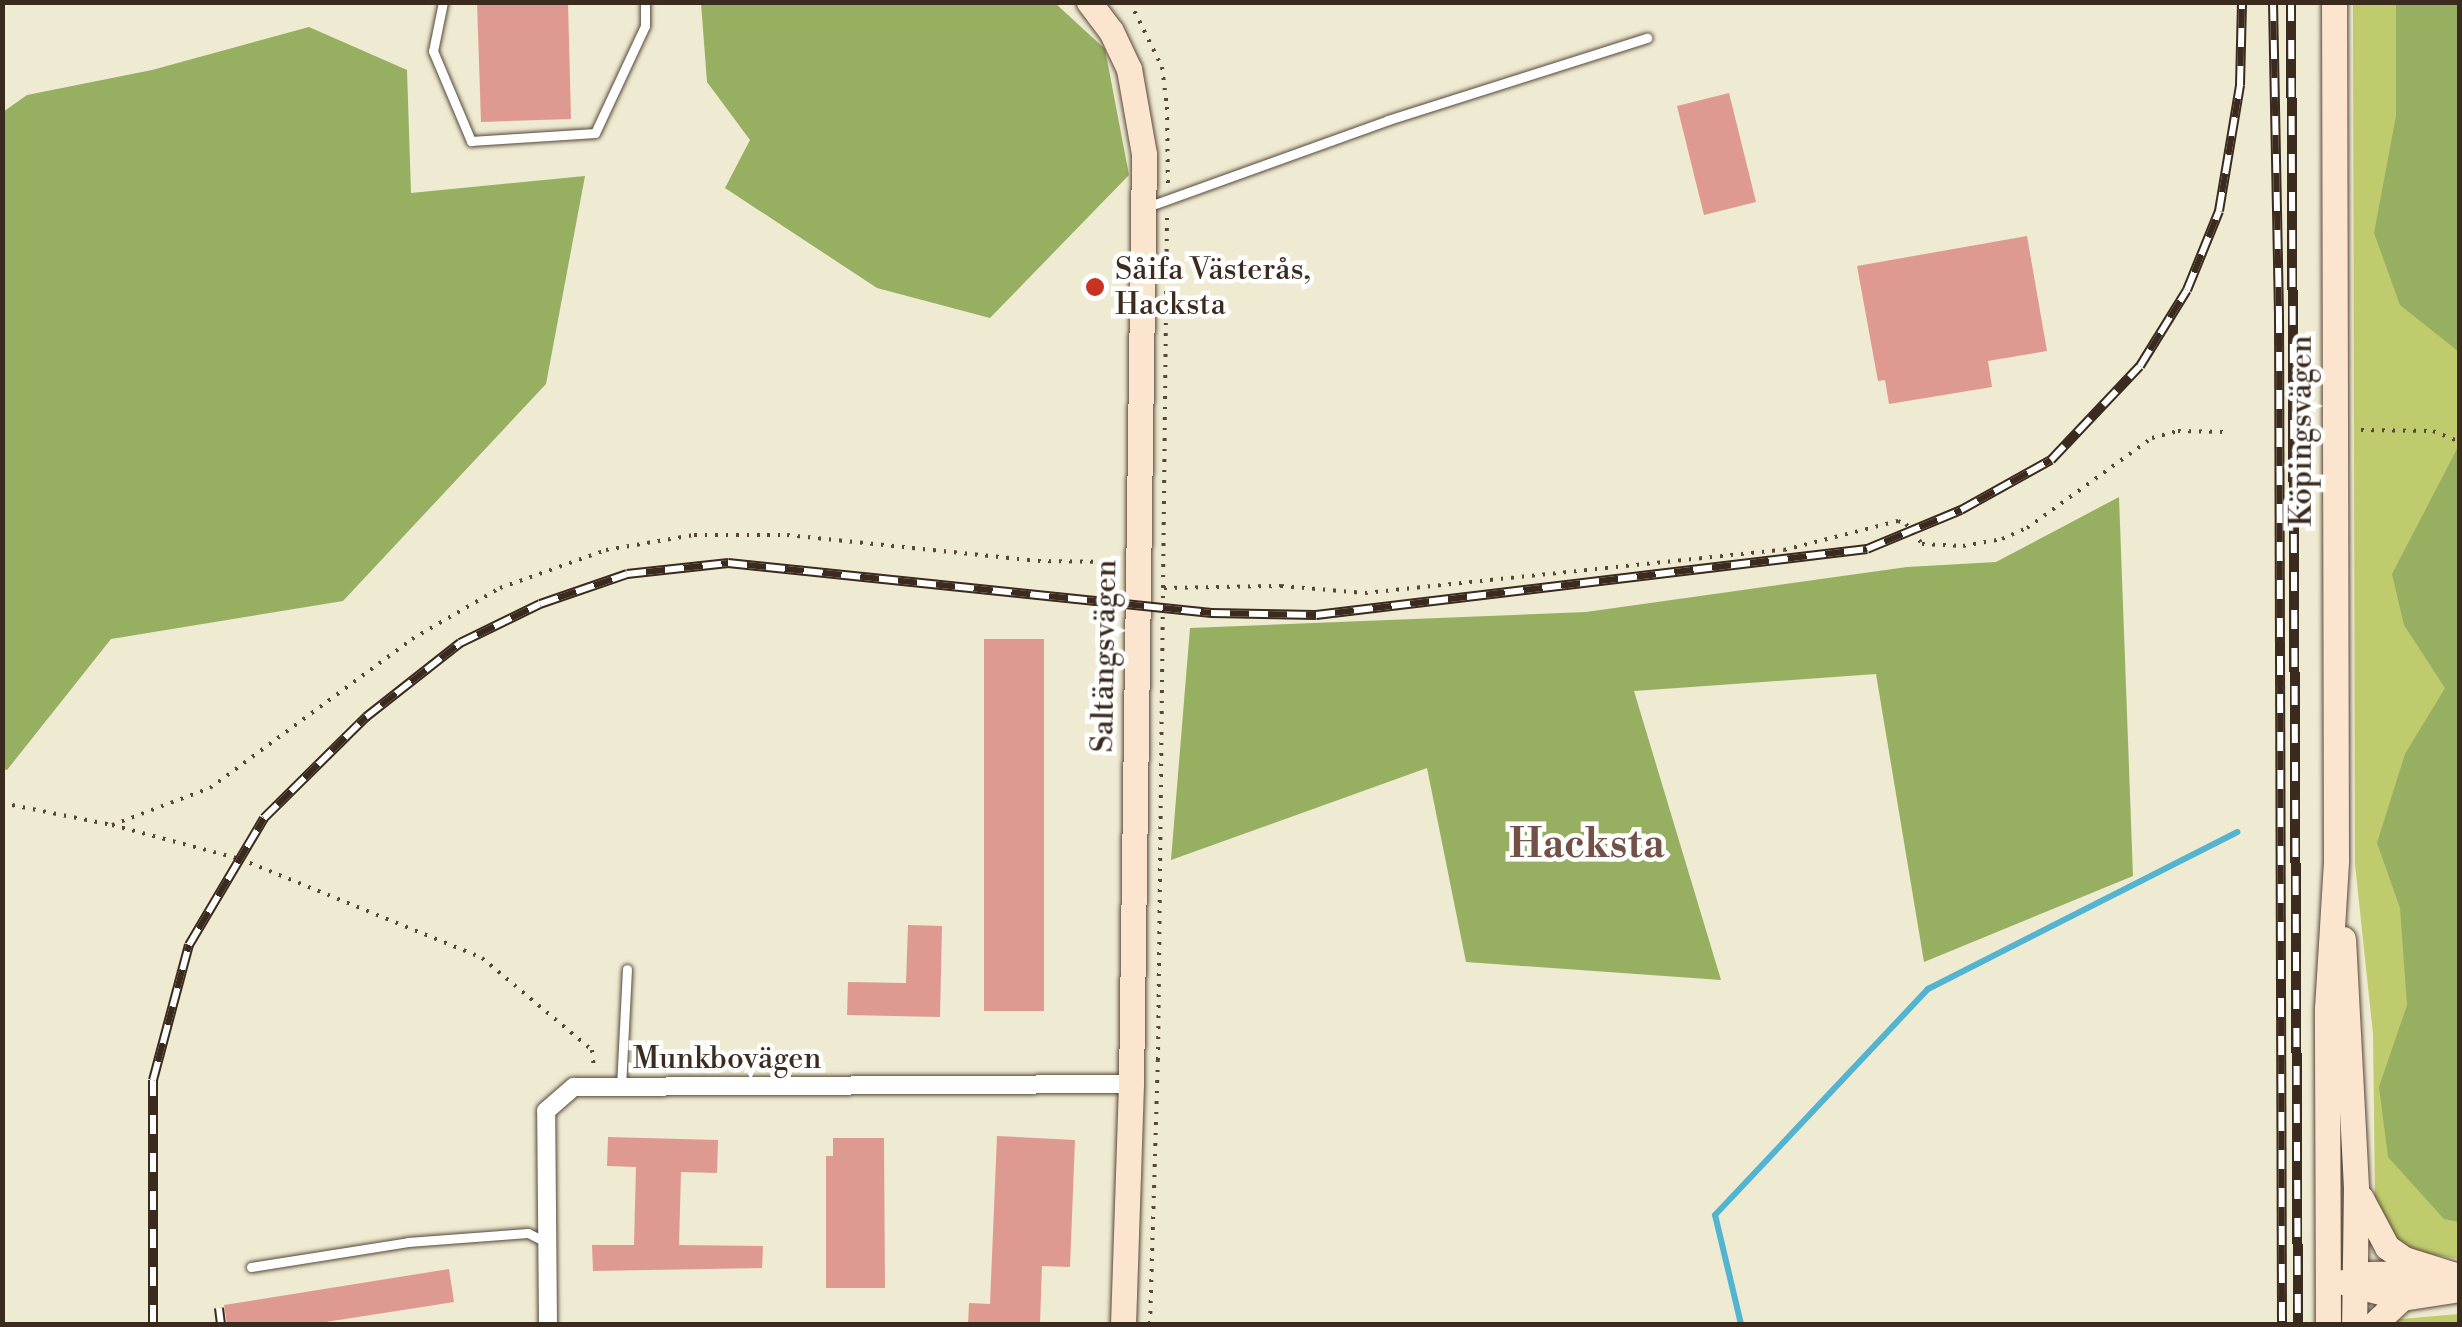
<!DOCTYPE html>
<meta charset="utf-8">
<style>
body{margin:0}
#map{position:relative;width:2462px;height:1327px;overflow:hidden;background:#efead2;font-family:"Libre Bodoni",serif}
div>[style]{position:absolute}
.green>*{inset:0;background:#bfcb6d}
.forest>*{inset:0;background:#97af60}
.stream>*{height:6px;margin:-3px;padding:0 3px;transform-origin:3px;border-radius:3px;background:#52b4d0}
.building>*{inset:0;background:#de9a91}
.path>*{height:4px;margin-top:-2px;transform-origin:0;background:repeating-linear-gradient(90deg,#564739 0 2.5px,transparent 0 10.5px)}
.roads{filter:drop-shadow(0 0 2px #564739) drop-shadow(0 0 2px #564739)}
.lane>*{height:9px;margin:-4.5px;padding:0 4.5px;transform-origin:4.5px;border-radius:4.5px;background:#fff}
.street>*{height:18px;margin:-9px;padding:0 9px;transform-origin:9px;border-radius:9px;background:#fff}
.secondary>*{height:25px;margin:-12.5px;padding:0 12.5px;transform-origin:12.5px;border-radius:12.5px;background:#fce5cf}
.rail>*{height:10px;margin-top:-5px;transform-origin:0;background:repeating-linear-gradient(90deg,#fff 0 19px,#3b2a1e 0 38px);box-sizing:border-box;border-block:2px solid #3b2a1e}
.dots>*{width:28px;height:28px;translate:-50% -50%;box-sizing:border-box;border:5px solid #fff;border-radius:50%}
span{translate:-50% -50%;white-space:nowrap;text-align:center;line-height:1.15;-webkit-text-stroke:9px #fff;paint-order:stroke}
.poi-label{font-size:30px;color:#3b2a1e}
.left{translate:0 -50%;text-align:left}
.street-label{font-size:30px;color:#3b2a1e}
.district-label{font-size:40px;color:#745146;font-weight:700}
.frame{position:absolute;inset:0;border:5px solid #3b2a1e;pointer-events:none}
</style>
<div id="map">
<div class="green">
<i style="clip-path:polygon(2353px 3px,2459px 3px,2459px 1259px,2406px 1250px,2385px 1230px,2375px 1198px,2373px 1034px,2355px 864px)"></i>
<i style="clip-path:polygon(2459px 1314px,2459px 1324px,2385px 1324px,2389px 1320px)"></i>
</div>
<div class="forest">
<i style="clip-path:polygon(701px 3px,1055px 3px,1105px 49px,1129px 175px,990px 318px,877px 288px,725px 188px,750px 140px,707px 82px)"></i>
<i style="clip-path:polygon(2396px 3px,2459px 3px,2459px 352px,2400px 305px,2374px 233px,2396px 116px)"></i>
<i style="clip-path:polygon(309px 27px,407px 70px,411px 193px,585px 176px,546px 384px,343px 601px,111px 639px,7px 770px,3px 769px,3px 112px,27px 95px,152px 70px)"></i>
<i style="clip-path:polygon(2459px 445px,2460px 1222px,2459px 1222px,2444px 1219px,2388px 1157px,2379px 1087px,2407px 1005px,2400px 908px,2377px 843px,2405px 754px,2445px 688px,2404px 625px,2392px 574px)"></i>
<i style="clip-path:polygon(2119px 497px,2133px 876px,1924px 962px,1876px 674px,1634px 691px,1721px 980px,1466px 962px,1427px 768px,1171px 860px,1190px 628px,1586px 612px,1907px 567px,1996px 562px)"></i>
</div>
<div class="stream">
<i style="left:1741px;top:1324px;width:112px;rotate:-103.4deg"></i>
<i style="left:1715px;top:1215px;width:311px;rotate:-46.7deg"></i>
<i style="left:1928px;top:989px;width:347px;rotate:-26.9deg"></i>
</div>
<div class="building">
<i style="clip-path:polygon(477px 2px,568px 2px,571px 119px,481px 122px)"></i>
<i style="clip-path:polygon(1729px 93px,1756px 202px,1704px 215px,1677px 106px)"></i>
<i style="clip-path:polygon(2027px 236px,2047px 351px,1988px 361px,1992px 387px,1889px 404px,1885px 380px,1878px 381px,1857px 266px)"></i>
<i style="clip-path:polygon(984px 639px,1044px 639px,1044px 1011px,984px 1011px)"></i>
<i style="clip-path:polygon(908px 925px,942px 926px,940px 1017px,847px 1015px,848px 982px,906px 983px)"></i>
<i style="clip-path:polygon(997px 1136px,1075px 1140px,1070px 1267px,1042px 1266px,1040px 1324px,968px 1324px,969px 1303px,990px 1304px)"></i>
<i style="clip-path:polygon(608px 1137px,718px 1140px,717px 1173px,681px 1172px,679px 1245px,763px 1246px,762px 1268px,593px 1271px,592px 1245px,634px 1245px,636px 1167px,607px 1166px)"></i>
<i style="clip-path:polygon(833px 1138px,884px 1138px,885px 1288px,826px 1288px,826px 1156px,833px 1156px)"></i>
<i style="clip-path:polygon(449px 1269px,454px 1302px,313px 1324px,227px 1324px,224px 1305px)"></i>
</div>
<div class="path">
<i style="left:1130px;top:2px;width:72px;rotate:63.8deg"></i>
<i style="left:1162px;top:67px;width:40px;rotate:82.9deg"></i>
<i style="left:1167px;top:107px;width:78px;rotate:89.3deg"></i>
<i style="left:2361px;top:430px;width:72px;rotate:0.8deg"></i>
<i style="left:2433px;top:431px;width:29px;rotate:22deg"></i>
<i style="left:1164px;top:588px;width:117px;rotate:-1deg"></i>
<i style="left:1281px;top:586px;width:84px;rotate:4.8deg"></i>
<i style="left:1365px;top:593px;width:421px;rotate:-5.9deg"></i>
<i style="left:1784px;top:550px;width:118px;rotate:-14.3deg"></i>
<i style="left:1898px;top:521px;width:9px;rotate:21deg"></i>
<i style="left:1906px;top:524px;width:26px;rotate:51deg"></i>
<i style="left:1922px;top:544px;width:41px;rotate:2.8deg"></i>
<i style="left:1963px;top:546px;width:40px;rotate:-10deg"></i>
<i style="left:2002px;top:539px;width:27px;rotate:-24deg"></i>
<i style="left:2027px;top:528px;width:154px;rotate:-35.8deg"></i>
<i style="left:2152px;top:438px;width:27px;rotate:-15deg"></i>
<i style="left:2178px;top:431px;width:48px;rotate:1.2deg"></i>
<i style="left:2px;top:803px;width:112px;rotate:11.3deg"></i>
<i style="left:112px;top:825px;width:105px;rotate:-20.7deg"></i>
<i style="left:210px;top:788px;width:251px;rotate:-36.4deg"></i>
<i style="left:412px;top:639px;width:102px;rotate:-30.1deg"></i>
<i style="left:500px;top:588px;width:113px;rotate:-19.7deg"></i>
<i style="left:606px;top:550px;width:89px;rotate:-9.7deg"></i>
<i style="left:694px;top:535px;width:93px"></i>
<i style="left:787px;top:535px;width:252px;rotate:5.9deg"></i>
<i style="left:1038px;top:561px;width:78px;rotate:0.7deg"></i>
<i style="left:112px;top:825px;width:132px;rotate:14.9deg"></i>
<i style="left:240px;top:859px;width:261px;rotate:22.2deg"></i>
<i style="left:482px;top:958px;width:143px;rotate:39.9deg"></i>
<i style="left:592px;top:1050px;width:18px;rotate:84deg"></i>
<i style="left:1150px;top:1324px;width:264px;rotate:-88.3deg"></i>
<i style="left:1158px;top:1060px;width:846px;rotate:-89.39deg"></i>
</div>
<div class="roads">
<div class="lane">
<i style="left:443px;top:2px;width:50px;rotate:101.5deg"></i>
<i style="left:433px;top:51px;width:98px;rotate:67.1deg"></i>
<i style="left:471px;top:141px;width:124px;rotate:-3.7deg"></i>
<i style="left:595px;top:133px;width:118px;rotate:-65deg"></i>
<i style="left:645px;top:26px;width:24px;rotate:-90deg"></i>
<i style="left:1147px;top:207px;width:256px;rotate:-19.8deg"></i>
<i style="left:1388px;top:120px;width:272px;rotate:-17.6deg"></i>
<i style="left:621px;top:1087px;width:118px;rotate:-87.1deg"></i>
<i style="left:251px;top:1267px;width:159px;rotate:-9deg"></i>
<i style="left:408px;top:1242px;width:120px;rotate:-4.3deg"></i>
<i style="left:528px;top:1233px;width:20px;rotate:27deg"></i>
</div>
<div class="street">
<i style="left:548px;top:1324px;width:213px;rotate:-90.5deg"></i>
<i style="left:546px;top:1111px;width:37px;rotate:-41deg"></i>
<i style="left:574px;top:1087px;width:557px;rotate:-0.31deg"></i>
</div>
<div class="secondary">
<i style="left:1089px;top:2px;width:36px;rotate:53deg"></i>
<i style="left:1111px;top:31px;width:42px;rotate:64.7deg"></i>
<i style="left:1129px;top:69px;width:86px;rotate:80deg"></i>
<i style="left:1144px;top:154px;width:930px;rotate:90.8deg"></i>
<i style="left:1131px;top:1084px;width:240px;rotate:91.9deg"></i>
<i style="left:2343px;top:939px;width:250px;rotate:87deg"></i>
<i style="left:2356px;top:1189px;width:135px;rotate:90.8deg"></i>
<i style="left:2361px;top:1198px;width:55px;rotate:62deg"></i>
<i style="left:2387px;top:1247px;width:21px;rotate:35deg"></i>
<i style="left:2404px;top:1259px;width:50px;rotate:17.4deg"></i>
<i style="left:2343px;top:1282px;width:61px;rotate:15.2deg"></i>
<i style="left:2402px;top:1298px;width:59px;rotate:-8.8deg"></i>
<i style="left:2356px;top:1282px;width:16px;rotate:-30deg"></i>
<i style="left:2370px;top:1274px;width:54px;rotate:-1.1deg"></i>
<i style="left:2328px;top:1324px;width:315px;rotate:-90.2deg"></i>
<i style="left:2327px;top:1009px;width:149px;rotate:-86.5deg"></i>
<i style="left:2336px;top:860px;width:858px;rotate:-90.13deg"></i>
<i style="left:2374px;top:1324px;width:38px;rotate:-43deg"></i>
</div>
</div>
<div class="rail">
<i style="left:2273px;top:2px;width:312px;rotate:88.9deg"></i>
<i style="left:2279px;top:314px;width:1010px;rotate:89.83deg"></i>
<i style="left:2291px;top:2px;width:1322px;rotate:89.7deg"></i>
<i style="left:219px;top:1308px;width:16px;rotate:83deg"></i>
<i style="left:153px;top:1324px;width:244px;rotate:-90deg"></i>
<i style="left:153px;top:1080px;width:140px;rotate:-75.1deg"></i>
<i style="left:189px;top:945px;width:147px;rotate:-59.4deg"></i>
<i style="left:264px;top:818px;width:144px;rotate:-44.7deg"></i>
<i style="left:366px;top:717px;width:120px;rotate:-38.2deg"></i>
<i style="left:460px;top:643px;width:89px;rotate:-26deg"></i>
<i style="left:540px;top:604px;width:92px;rotate:-19deg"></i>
<i style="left:627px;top:574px;width:102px;rotate:-6.2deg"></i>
<i style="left:728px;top:563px;width:486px;rotate:5.9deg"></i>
<i style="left:1211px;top:613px;width:105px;rotate:1.1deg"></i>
<i style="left:1316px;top:615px;width:555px;rotate:-6.83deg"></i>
<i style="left:1867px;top:549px;width:102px;rotate:-22.5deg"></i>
<i style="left:1961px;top:510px;width:103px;rotate:-29.1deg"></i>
<i style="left:2051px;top:460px;width:129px;rotate:-46.6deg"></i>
<i style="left:2140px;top:366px;width:89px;rotate:-58.3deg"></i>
<i style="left:2187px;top:290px;width:85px;rotate:-67.9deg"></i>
<i style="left:2219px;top:211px;width:128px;rotate:-80.5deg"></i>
<i style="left:2240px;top:85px;width:83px;rotate:-88.6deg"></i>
</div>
<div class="dots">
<i style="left:1095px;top:287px;background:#c8321e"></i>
</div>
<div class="poi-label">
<span class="left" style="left:1115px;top:287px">Såifa Västerås,<br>Hacksta</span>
</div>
<div class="street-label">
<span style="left:2302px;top:431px;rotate:-90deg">Köpingsvägen</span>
<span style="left:1105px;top:656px;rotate:-89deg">Saltängsvägen</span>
<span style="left:727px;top:1059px">Munkbovägen</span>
</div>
<div class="district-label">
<span style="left:1587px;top:845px">Hacksta</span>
</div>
<div class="frame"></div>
</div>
